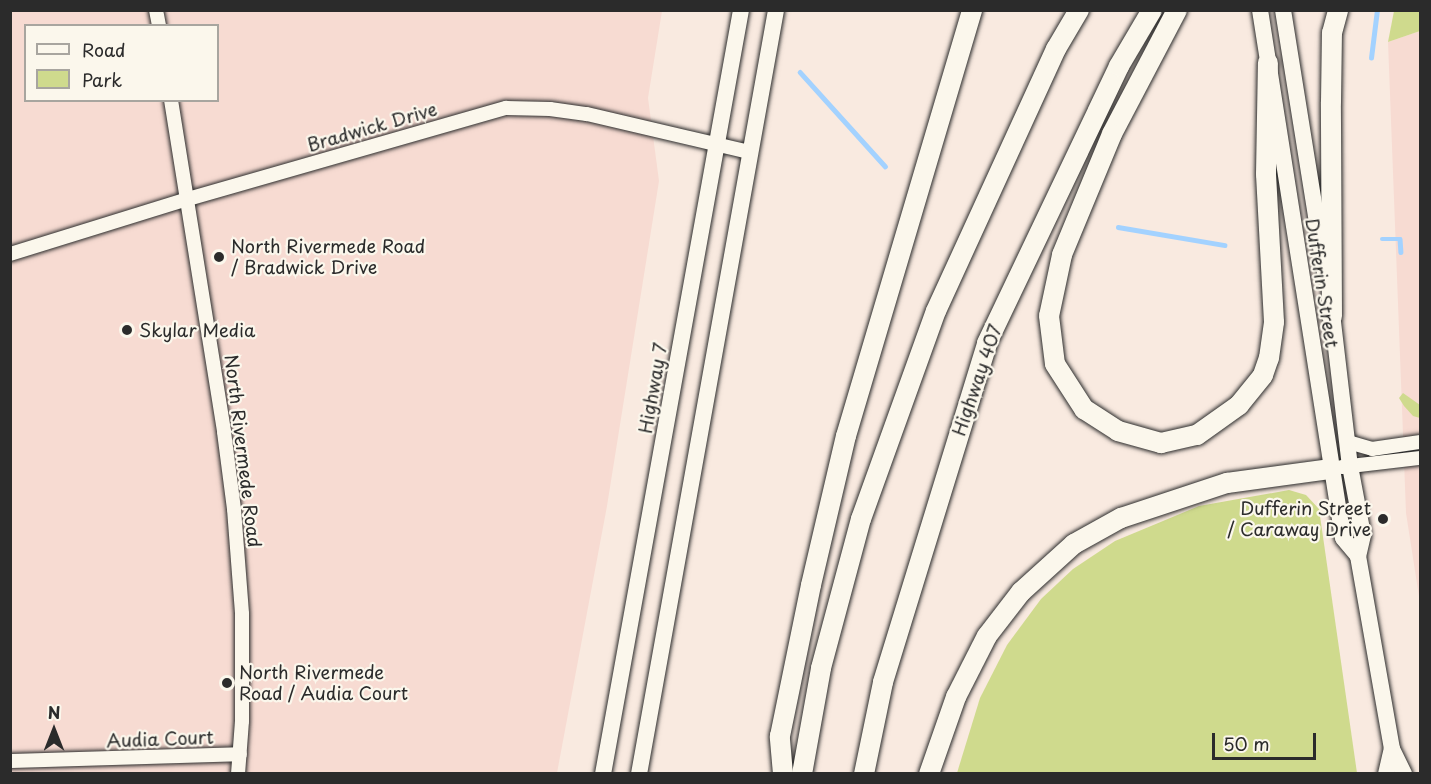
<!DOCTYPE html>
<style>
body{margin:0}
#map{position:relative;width:1431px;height:784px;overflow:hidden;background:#f9eae0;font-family:"Playpen Sans",sans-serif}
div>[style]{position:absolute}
.built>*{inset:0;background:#f7dbd2}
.green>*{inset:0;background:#cfda8d}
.stream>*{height:4.5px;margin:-2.25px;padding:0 2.25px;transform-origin:2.25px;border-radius:2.25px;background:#a3d2ff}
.roads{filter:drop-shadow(0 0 2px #2b2b2b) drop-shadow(0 0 2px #2b2b2b)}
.minor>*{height:14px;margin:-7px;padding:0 7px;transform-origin:7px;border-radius:7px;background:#fbf7ec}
.major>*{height:16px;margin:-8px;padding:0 8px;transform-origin:8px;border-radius:8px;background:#fbf7ec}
.highway>*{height:20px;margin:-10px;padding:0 10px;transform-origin:10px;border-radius:10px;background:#fbf7ec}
.dots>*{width:16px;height:16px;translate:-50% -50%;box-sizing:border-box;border:3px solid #fbf7ec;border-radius:50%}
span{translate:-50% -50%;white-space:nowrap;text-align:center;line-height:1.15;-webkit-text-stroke:4.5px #fbf7ec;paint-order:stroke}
.street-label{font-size:18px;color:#2b2b2b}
.poi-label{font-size:18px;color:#2b2b2b}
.left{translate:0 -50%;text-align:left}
.right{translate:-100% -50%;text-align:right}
.frame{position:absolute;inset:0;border:12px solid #2b2b2b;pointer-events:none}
.legend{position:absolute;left:24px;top:24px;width:195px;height:78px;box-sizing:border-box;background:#fbf7ec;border:2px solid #a8a59f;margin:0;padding:8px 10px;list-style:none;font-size:18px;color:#2b2b2b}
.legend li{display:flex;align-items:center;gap:12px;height:30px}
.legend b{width:30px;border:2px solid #a8a59f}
.north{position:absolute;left:24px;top:700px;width:60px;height:60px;-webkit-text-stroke:4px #fbf7ec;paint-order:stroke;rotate:0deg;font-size:16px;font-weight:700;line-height:24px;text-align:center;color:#2b2b2b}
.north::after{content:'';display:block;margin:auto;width:21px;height:27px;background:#2b2b2b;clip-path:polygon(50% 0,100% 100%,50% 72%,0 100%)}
.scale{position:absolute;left:1212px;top:733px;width:104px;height:27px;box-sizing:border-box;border:3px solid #2b2b2b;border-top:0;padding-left:8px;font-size:18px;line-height:21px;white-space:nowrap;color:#2b2b2b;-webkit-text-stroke:4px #fbf7ec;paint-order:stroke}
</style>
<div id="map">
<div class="built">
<i style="clip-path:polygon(evenodd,10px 11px,662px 11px,648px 98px,659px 181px,607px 506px,557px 773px,11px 773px,10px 11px,26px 26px,218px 26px,218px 100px,26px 100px,26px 26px)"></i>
<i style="clip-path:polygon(1420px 31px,1420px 603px,1406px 513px,1388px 42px)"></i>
</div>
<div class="green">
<i style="clip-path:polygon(1394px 11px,1420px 11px,1420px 31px,1388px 42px)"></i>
<i style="clip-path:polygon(1403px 393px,1420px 405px,1420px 418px,1413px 416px,1404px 406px,1399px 398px)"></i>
<i style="clip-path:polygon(1289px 490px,1306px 495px,1319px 509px,1357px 773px,957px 773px,980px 698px,1007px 645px,1041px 599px,1073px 569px,1115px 541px,1199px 506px)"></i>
</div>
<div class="stream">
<i style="left:1371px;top:58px;width:48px;rotate:-82.9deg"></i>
<i style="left:800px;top:72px;width:127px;rotate:47.9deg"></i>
<i style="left:1118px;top:227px;width:108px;rotate:9.6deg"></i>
<i style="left:1382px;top:239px;width:18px"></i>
<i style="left:1400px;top:239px;width:13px;rotate:86deg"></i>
</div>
<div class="roads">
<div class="minor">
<i style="left:156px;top:10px;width:16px;rotate:79deg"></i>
<i style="left:171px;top:100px;width:336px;rotate:80.9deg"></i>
<i style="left:224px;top:432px;width:78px;rotate:82.6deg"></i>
<i style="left:234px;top:509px;width:105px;rotate:85.6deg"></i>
<i style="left:242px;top:614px;width:107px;rotate:90deg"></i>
<i style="left:242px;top:721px;width:53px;rotate:94.3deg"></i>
<i style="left:10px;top:254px;width:186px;rotate:-17.2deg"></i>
<i style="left:188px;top:199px;width:331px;rotate:-16deg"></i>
<i style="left:506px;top:108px;width:44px;rotate:1.3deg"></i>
<i style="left:550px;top:109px;width:37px;rotate:8deg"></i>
<i style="left:587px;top:114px;width:166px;rotate:13.2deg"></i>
<i style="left:1348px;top:442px;width:25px;rotate:16deg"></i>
<i style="left:1372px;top:449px;width:49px;rotate:-8.3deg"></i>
<i style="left:1342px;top:467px;width:79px;rotate:-6.6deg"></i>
<i style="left:10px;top:761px;width:230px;rotate:-1.7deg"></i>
</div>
<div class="major">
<i style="left:1260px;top:10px;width:534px;rotate:81.07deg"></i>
<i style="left:1343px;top:538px;width:23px;rotate:50deg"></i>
<i style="left:1283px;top:10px;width:266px;rotate:80.9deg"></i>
<i style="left:1331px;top:305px;width:162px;rotate:83.3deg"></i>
<i style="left:1350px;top:466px;width:70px;rotate:79.3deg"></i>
<i style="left:1363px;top:535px;width:22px;rotate:103deg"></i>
<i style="left:1358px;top:556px;width:196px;rotate:80deg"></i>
<i style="left:1392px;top:749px;width:28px;rotate:64deg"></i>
<i style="left:603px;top:774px;width:776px;rotate:-79.76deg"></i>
<i style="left:639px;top:774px;width:776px;rotate:-79.83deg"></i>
<i style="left:1386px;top:774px;width:26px;rotate:-77deg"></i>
</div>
<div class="highway">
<i style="left:1177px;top:10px;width:140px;rotate:117.7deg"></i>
<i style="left:1112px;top:134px;width:131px;rotate:112.5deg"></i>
<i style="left:1062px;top:255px;width:62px;rotate:102deg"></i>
<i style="left:1049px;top:316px;width:48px;rotate:82.9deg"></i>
<i style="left:1055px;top:364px;width:54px;rotate:57.2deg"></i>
<i style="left:1084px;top:409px;width:40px;rotate:32.9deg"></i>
<i style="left:1118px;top:431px;width:45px;rotate:15.6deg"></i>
<i style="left:1161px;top:443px;width:37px;rotate:-13deg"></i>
<i style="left:1197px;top:435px;width:52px;rotate:-35.5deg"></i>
<i style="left:1239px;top:405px;width:38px;rotate:-51deg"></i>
<i style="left:1263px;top:375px;width:18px;rotate:-71deg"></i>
<i style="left:1269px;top:358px;width:36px;rotate:-82deg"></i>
<i style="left:1274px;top:322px;width:148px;rotate:-93.1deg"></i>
<i style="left:1266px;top:174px;width:111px;rotate:-89deg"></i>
<i style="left:1332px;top:316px;width:214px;rotate:-90.3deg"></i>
<i style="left:1331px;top:102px;width:69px;rotate:-89.2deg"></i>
<i style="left:1332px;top:33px;width:24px;rotate:-75deg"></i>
<i style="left:783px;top:774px;width:38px;rotate:-95deg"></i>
<i style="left:780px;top:736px;width:154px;rotate:-78.4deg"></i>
<i style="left:811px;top:585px;width:153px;rotate:-76.8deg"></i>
<i style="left:846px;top:436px;width:444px;rotate:-73.5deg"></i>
<i style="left:802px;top:774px;width:108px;rotate:-79.8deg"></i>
<i style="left:821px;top:668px;width:154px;rotate:-75deg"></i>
<i style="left:861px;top:519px;width:221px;rotate:-70.2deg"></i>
<i style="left:936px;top:311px;width:288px;rotate:-65.4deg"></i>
<i style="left:1056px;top:49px;width:45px;rotate:-59.5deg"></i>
<i style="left:864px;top:774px;width:94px;rotate:-78.3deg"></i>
<i style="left:883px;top:682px;width:355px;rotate:-72.9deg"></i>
<i style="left:987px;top:343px;width:307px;rotate:-64.5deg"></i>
<i style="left:1119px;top:66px;width:65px;rotate:-59.5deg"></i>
<i style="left:929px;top:774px;width:82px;rotate:-70.7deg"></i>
<i style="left:956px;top:697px;width:68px;rotate:-63.1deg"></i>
<i style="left:987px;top:636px;width:56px;rotate:-52.3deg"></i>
<i style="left:1021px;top:592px;width:72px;rotate:-42.2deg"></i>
<i style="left:1074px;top:544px;width:54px;rotate:-29deg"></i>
<i style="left:1121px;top:518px;width:112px;rotate:-18.3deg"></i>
<i style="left:1227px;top:483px;width:105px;rotate:-7.7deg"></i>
</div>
</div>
<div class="dots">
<i style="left:219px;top:257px;background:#2b2b2b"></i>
<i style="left:127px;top:330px;background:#2b2b2b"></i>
<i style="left:1383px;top:519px;background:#2b2b2b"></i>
<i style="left:227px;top:683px;background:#2b2b2b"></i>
</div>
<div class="street-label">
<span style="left:372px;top:127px;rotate:-16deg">Bradwick Drive</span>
<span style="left:1322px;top:283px;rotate:81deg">Dufferin Street</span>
<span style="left:977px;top:380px;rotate:-71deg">Highway 407</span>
<span style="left:653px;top:388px;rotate:-80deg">Highway 7</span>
<span style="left:243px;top:451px;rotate:83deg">North Rivermede Road</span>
<span style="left:160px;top:739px;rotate:-2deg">Audia Court</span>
</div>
<div class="poi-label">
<span class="left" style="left:231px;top:257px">North Rivermede Road<br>/ Bradwick Drive</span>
<span class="left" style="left:139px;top:330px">Skylar Media</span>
<span class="right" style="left:1371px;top:519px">Dufferin Street<br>/ Caraway Drive</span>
<span class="left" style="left:239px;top:683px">North Rivermede<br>Road / Audia Court</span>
</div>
<div class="frame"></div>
<ul class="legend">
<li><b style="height:8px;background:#fbf7ec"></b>Road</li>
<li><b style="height:16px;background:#cfda8d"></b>Park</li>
</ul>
<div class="north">N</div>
<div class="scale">50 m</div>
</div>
